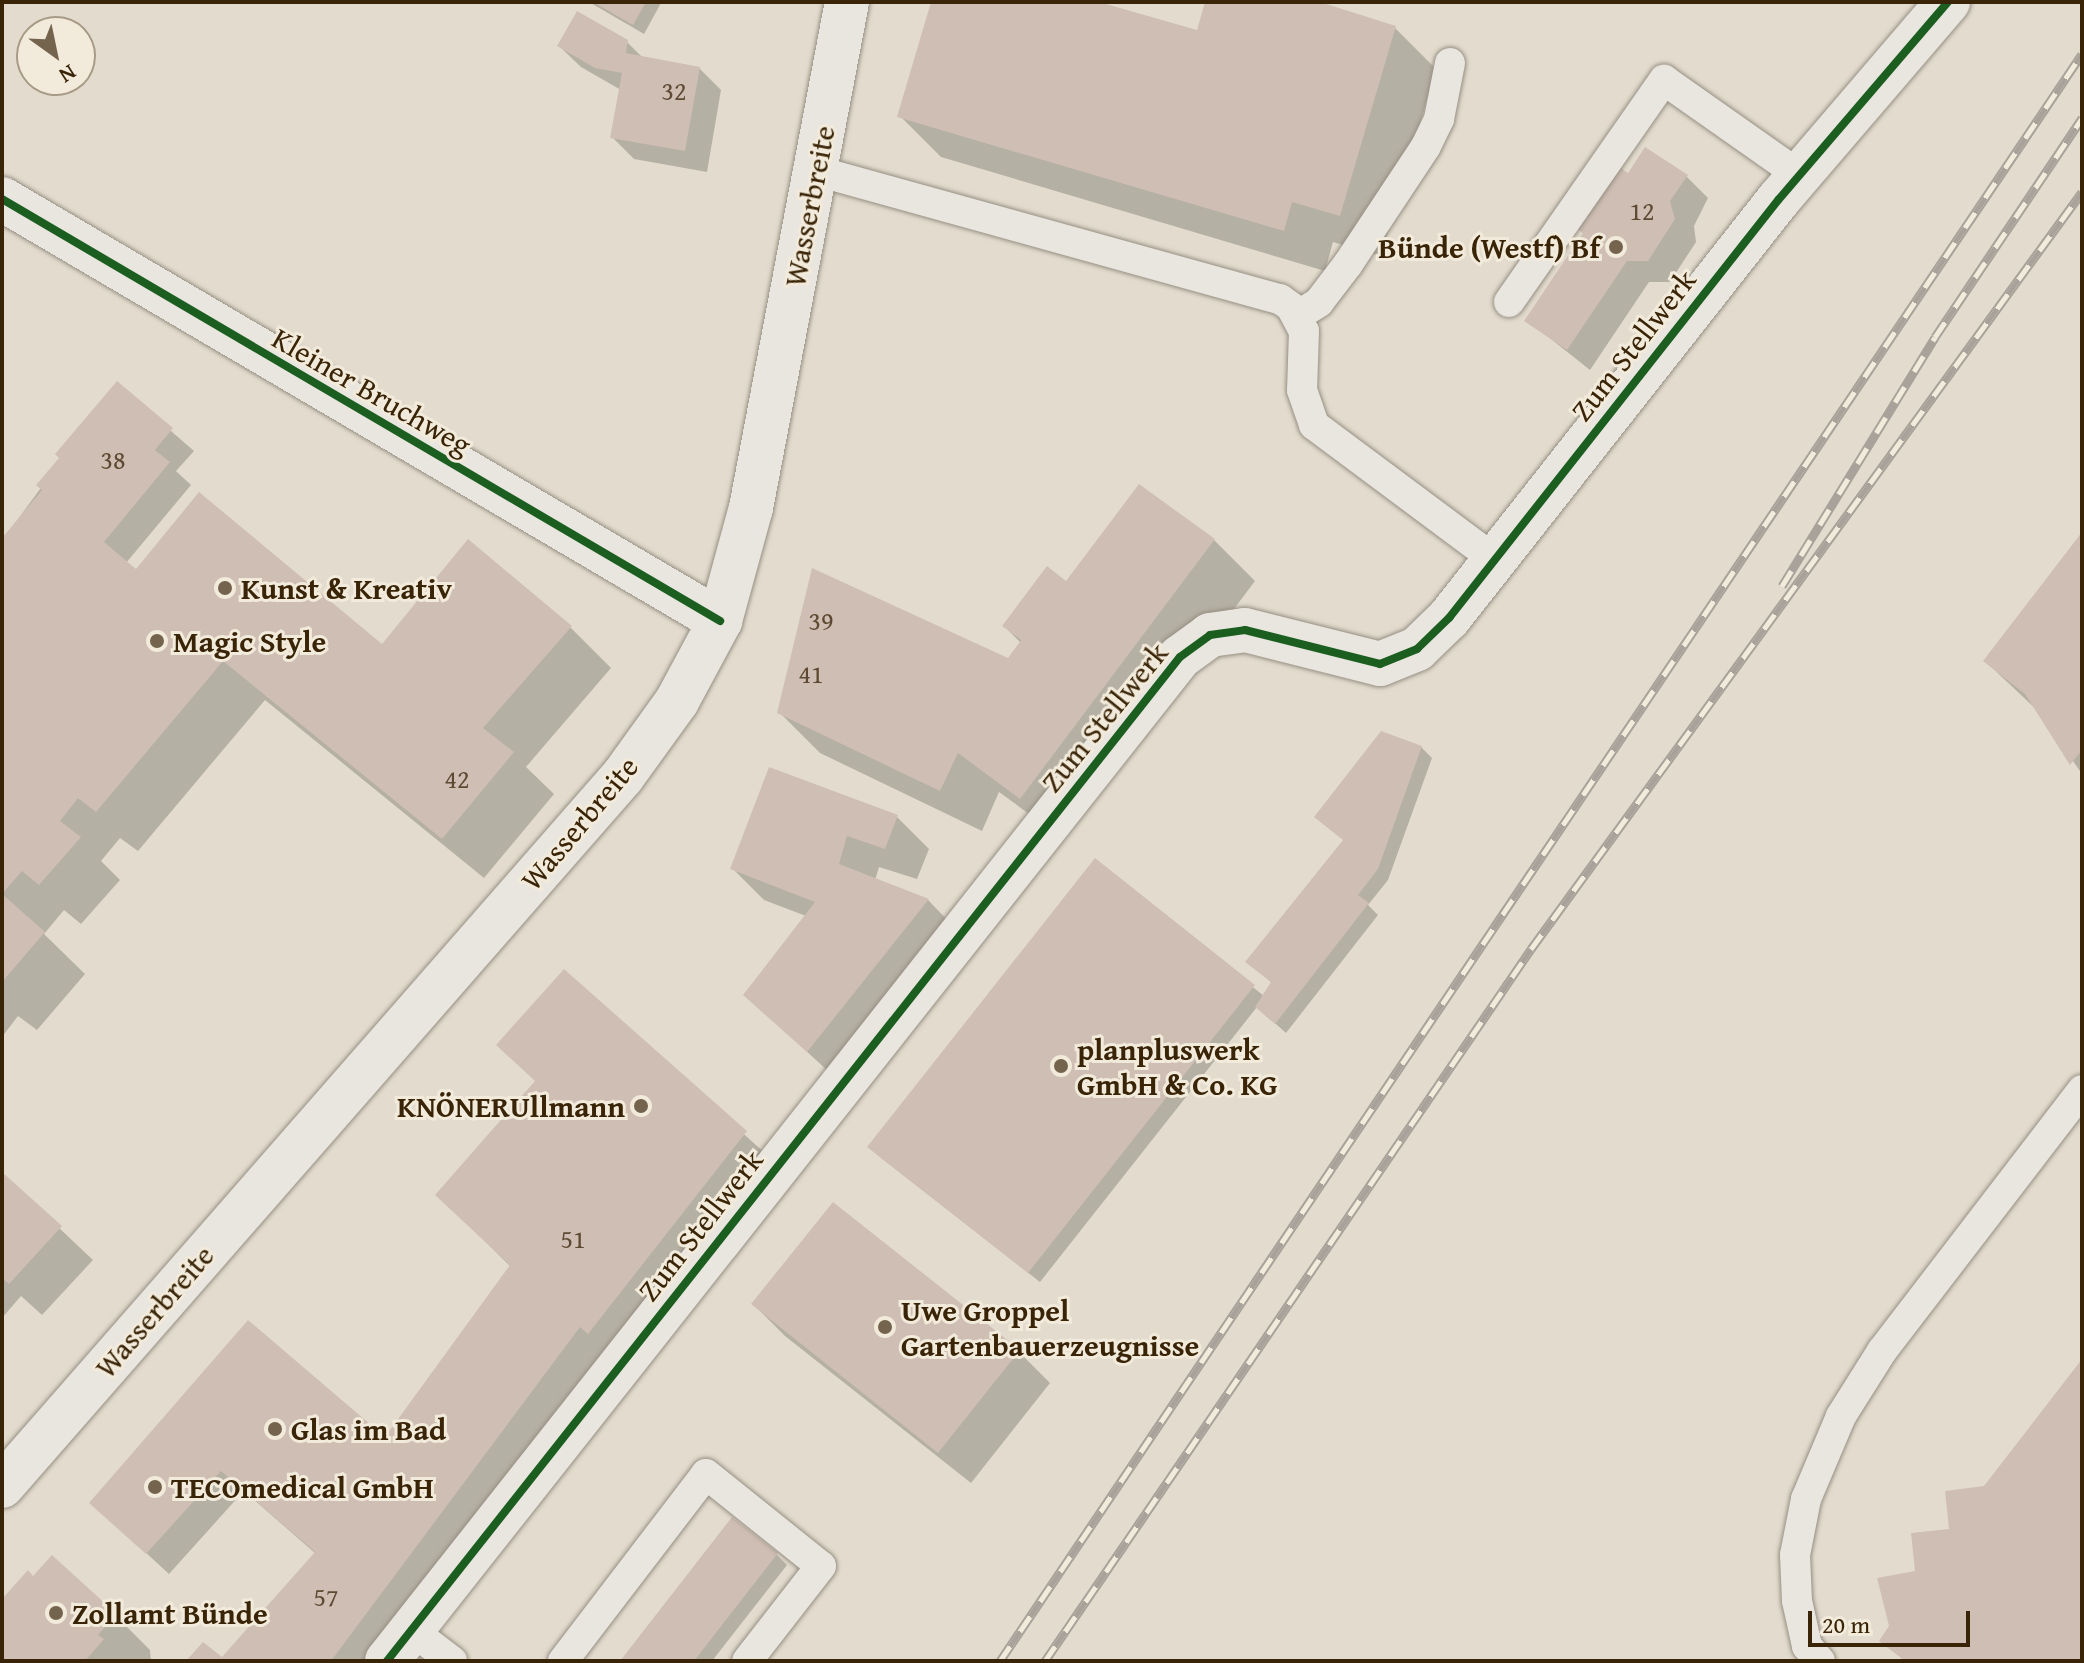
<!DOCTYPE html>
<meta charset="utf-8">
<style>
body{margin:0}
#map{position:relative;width:2084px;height:1663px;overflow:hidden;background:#e3dcce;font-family:"Gentium Book Plus",serif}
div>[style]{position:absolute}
.shadow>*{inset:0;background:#0003}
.building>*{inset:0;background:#cfbeb4}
.roads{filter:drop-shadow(0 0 2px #968f83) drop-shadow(0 0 2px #968f83)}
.service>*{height:30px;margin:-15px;padding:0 15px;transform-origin:15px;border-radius:15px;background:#e9e5df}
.minor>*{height:44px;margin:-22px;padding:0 22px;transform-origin:22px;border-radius:22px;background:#e9e5df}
.secondary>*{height:44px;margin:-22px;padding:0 22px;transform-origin:22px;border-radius:22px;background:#e9e5df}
.rail>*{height:9px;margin-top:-4.5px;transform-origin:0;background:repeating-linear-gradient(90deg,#f2eada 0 18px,#a8a29a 0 36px);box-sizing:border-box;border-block:2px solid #a8a29a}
.cycleway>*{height:8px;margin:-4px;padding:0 4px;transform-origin:4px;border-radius:4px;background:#1b5e20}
.dots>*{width:22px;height:22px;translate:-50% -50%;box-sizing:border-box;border:4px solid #f2eada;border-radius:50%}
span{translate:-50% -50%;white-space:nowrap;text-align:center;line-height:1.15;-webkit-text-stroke:6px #f2eada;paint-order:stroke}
.number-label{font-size:26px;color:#5e4a32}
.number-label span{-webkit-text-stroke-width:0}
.street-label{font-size:30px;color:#392407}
.poi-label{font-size:30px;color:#392407;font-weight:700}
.right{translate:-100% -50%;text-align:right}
.left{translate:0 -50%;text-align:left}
.frame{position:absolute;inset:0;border:4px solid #392407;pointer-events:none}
.north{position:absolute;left:16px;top:16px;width:80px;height:80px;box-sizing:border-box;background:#f2eada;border:2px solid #a89b86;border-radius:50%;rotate:147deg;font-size:22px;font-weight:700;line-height:32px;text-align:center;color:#392407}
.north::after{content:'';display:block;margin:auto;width:28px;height:36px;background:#74644d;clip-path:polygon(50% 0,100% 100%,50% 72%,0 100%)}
.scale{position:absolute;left:1808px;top:1611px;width:162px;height:36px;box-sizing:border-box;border:4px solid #392407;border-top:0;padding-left:10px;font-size:24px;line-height:28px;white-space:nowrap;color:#392407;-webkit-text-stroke:6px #f2eada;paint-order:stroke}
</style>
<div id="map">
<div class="shadow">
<i style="clip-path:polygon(589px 2px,661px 2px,661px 3px,644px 34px)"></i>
<i style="clip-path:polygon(934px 2px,1092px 2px,1199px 33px,1208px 2px,1310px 2px,1395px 28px,1436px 69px,1381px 256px,1333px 242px,1325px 271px,941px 157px,900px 116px)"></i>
<i style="clip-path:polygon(627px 42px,644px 59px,699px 68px,721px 90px,707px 172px,634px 159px,612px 137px,621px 90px,581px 67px,559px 46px)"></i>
<i style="clip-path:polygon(1628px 176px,1686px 176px,1708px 198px,1694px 226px,1696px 242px,1670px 282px,1649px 282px,1590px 370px,1527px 320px,1585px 235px,1575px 226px)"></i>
<i style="clip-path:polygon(117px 384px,194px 451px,176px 471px,191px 485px,126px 563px,135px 572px,382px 647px,570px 627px,611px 668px,526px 767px,554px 794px,484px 878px,265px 700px,138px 851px,120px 838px,101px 861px,120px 880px,81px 924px,64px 910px,44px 934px,85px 974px,37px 1030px,18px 1016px,2px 1037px,2px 541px)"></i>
<i style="clip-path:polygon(2082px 536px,2082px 774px,2038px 711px,1985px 661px)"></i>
<i style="clip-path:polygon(1214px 540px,1255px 581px,1062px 838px,999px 792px,982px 831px,820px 753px,779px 712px,1008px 661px,1021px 643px,1004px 626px,1067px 583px)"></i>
<i style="clip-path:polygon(1421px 747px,1432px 758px,1388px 880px,1368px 905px,1378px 915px,1286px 1033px,1257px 1007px,1040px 1282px,880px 1157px,1095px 861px,1264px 996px,1273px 984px,1248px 962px)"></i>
<i style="clip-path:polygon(897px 817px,929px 849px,917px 879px,879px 867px,875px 880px,928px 900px,959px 932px,840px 1082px,745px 995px,806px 916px,764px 900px,732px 868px)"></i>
<i style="clip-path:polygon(564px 972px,778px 1165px,386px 1661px,189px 1661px,222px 1660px,316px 1554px,235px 1483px,241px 1494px,169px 1574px,92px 1503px,168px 1420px,386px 1441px,511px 1267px,438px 1195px,537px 1082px)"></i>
<i style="clip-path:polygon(2px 1174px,93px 1260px,42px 1315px,21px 1296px,2px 1318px)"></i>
<i style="clip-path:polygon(753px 1304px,1018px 1351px,1050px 1383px,971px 1483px,785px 1336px)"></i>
<i style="clip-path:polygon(776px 1554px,787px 1565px,712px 1661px,622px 1661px)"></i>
<i style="clip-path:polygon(34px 1578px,108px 1608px,150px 1650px,151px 1661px,2px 1661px,2px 1603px)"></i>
</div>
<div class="building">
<i style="clip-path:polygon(593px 2px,646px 2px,633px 25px)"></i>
<i style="clip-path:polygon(931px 2px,1099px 2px,1197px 30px,1205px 2px,1320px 2px,1396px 26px,1340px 216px,1292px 202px,1284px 231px,897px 117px)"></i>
<i style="clip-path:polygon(577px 11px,628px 40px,626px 53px,700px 67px,685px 151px,610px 138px,622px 73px,595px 68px,557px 46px)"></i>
<i style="clip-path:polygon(1645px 147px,1688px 175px,1670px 201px,1675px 219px,1648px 261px,1627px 261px,1567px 350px,1524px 321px,1583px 233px,1573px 226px,1615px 164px,1628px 173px)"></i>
<i style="clip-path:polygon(117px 381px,173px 428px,155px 450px,170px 462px,104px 542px,136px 569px,199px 492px,382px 644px,468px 539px,572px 626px,483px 728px,514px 752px,442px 839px,223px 661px,96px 812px,78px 798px,60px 821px,81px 837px,39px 885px,22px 871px,2px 894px,45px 932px,2px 982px,2px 538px,42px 490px,36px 485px,59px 458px,55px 454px)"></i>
<i style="clip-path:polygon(1139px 484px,1215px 539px,1020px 799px,958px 753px,940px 791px,777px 713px,812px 568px,1008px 658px,1021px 640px,1002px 626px,1047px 566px,1066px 581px)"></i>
<i style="clip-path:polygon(2082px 532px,2082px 750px,2070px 765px,2025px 694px,1983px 661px)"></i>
<i style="clip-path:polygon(1381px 731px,1422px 746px,1378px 869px,1358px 895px,1369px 903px,1275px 1024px,1255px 1007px,1271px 982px,1245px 962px,1343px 840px,1314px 817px)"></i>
<i style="clip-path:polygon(769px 767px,898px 815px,885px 849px,847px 836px,839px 864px,929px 899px,807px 1052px,743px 995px,815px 902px,730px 869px)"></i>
<i style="clip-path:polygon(1095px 858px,1255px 985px,1028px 1273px,867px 1147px)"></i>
<i style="clip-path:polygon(564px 969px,747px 1131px,588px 1334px,580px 1327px,331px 1661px,186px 1661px,203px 1642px,222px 1657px,315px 1552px,221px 1471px,146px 1554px,89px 1503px,248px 1320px,385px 1437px,510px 1265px,435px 1195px,535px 1081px,496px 1045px)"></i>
<i style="clip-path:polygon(2px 1172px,62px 1226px,9px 1284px,2px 1278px)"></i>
<i style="clip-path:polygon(833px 1202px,1020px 1350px,938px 1453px,751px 1304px)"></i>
<i style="clip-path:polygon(2082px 1359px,2082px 1661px,1905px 1661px,1879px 1641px,1889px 1626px,1877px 1578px,1915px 1571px,1911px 1533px,1949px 1529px,1945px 1491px,1984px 1486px)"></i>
<i style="clip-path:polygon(732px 1517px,778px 1553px,694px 1661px,620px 1661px)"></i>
<i style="clip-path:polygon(52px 1555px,109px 1607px,111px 1620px,98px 1635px,104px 1639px,85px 1661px,2px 1661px,2px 1599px,28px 1570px,33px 1576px)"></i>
</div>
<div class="roads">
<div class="service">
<i style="left:817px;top:171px;width:480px;rotate:15.5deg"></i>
<i style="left:1280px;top:299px;width:14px;rotate:36deg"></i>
<i style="left:1291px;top:307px;width:27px;rotate:62deg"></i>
<i style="left:1304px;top:331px;width:59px;rotate:91.9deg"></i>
<i style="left:1302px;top:390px;width:37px;rotate:71deg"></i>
<i style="left:1314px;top:425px;width:224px;rotate:36.7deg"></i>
<i style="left:1509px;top:302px;width:271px;rotate:-55.1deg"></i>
<i style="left:1664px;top:80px;width:165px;rotate:35.1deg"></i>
<i style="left:1297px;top:316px;width:26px;rotate:-32deg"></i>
<i style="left:1319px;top:302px;width:48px;rotate:-52.7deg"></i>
<i style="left:1348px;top:264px;width:141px;rotate:-56.5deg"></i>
<i style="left:1426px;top:146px;width:30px;rotate:-64deg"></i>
<i style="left:1439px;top:119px;width:57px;rotate:-78.9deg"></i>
<i style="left:410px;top:1629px;width:53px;rotate:37.3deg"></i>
<i style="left:563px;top:1661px;width:235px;rotate:-52.6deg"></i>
<i style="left:706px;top:1474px;width:147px;rotate:38.7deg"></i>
<i style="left:821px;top:1566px;width:120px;rotate:127.9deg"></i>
<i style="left:1820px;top:1661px;width:20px;rotate:-131deg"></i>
<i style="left:1807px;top:1646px;width:46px;rotate:-102.5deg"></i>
<i style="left:1797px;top:1601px;width:46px;rotate:-92.5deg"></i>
<i style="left:1795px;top:1555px;width:57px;rotate:-78.9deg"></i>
<i style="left:1806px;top:1499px;width:90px;rotate:-67.1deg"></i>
<i style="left:1841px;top:1416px;width:77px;rotate:-57.8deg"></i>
<i style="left:1882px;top:1351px;width:329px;rotate:-52.5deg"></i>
</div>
<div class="minor">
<i style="left:2px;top:199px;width:833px;rotate:30.44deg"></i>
<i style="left:387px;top:1661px;width:1279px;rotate:-51.7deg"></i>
<i style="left:1180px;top:657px;width:37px;rotate:-36deg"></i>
<i style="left:1210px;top:635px;width:35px;rotate:-8deg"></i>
<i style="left:1245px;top:630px;width:139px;rotate:14.1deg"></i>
<i style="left:1380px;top:664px;width:40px;rotate:-22deg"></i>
<i style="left:1417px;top:649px;width:45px;rotate:-44.1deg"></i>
<i style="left:1449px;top:618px;width:533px;rotate:-51.78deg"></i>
<i style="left:1779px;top:199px;width:260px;rotate:-49.4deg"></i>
</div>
<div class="secondary">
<i style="left:2px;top:1486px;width:943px;rotate:-48.83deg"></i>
<i style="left:623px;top:776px;width:92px;rotate:-54.2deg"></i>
<i style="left:677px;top:701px;width:91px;rotate:-61.7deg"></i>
<i style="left:720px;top:621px;width:117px;rotate:-74.7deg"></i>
<i style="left:751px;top:508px;width:515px;rotate:-79.26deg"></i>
</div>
</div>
<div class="rail">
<i style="left:1782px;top:586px;width:292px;rotate:-58.4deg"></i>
<i style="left:1935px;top:337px;width:264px;rotate:-56.1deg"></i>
<i style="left:1000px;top:1661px;width:1937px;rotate:-56.05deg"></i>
<i style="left:1045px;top:1661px;width:862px;rotate:-55.68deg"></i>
<i style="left:1531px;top:949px;width:936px;rotate:-53.95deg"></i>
</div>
<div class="cycleway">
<i style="left:2px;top:199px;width:833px;rotate:30.44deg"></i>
<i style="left:387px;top:1661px;width:1279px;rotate:-51.7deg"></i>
<i style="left:1180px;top:657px;width:37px;rotate:-36deg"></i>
<i style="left:1210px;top:635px;width:35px;rotate:-8deg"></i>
<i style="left:1245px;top:630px;width:139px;rotate:14.1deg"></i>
<i style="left:1380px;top:664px;width:40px;rotate:-22deg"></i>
<i style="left:1417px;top:649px;width:45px;rotate:-44.1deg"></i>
<i style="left:1449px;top:618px;width:533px;rotate:-51.78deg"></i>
<i style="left:1779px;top:199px;width:260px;rotate:-49.4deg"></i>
</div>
<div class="dots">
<i style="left:1616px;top:247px;background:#74644d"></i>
<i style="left:225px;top:588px;background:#74644d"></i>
<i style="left:157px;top:641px;background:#74644d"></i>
<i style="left:1061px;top:1066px;background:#74644d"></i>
<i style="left:641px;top:1106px;background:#74644d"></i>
<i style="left:885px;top:1327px;background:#74644d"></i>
<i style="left:275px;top:1429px;background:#74644d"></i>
<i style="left:155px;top:1487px;background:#74644d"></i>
<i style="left:56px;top:1613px;background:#74644d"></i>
</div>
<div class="number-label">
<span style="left:674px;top:91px">32</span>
<span style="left:1642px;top:211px">12</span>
<span style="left:113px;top:460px">38</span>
<span style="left:821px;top:621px">39</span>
<span style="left:811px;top:674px">41</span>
<span style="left:457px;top:779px">42</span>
<span style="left:573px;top:1239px">51</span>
<span style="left:326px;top:1597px">57</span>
</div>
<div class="street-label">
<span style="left:809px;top:206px;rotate:-79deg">Wasserbreite</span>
<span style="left:1633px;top:345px;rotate:-52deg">Zum Stellwerk</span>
<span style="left:372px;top:391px;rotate:30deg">Kleiner Bruchweg</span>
<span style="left:1104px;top:717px;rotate:-51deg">Zum Stellwerk</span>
<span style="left:579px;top:823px;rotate:-50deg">Wasserbreite</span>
<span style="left:700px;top:1225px;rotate:-52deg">Zum Stellwerk</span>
<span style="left:154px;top:1311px;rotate:-49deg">Wasserbreite</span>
</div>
<div class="poi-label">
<span class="right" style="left:1600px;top:247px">Bünde (Westf) Bf</span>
<span class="left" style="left:241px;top:588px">Kunst &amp; Kreativ</span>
<span class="left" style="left:173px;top:641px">Magic Style</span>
<span class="left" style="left:1077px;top:1066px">planpluswerk<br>GmbH &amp; Co. KG</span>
<span class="right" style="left:625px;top:1106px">KNÖNERUllmann</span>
<span class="left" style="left:901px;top:1327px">Uwe Groppel<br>Gartenbauerzeugnisse</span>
<span class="left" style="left:291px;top:1429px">Glas im Bad</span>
<span class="left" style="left:171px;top:1487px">TECOmedical GmbH</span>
<span class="left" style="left:72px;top:1613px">Zollamt Bünde</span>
</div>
<div class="frame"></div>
<div class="north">N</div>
<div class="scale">20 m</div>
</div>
